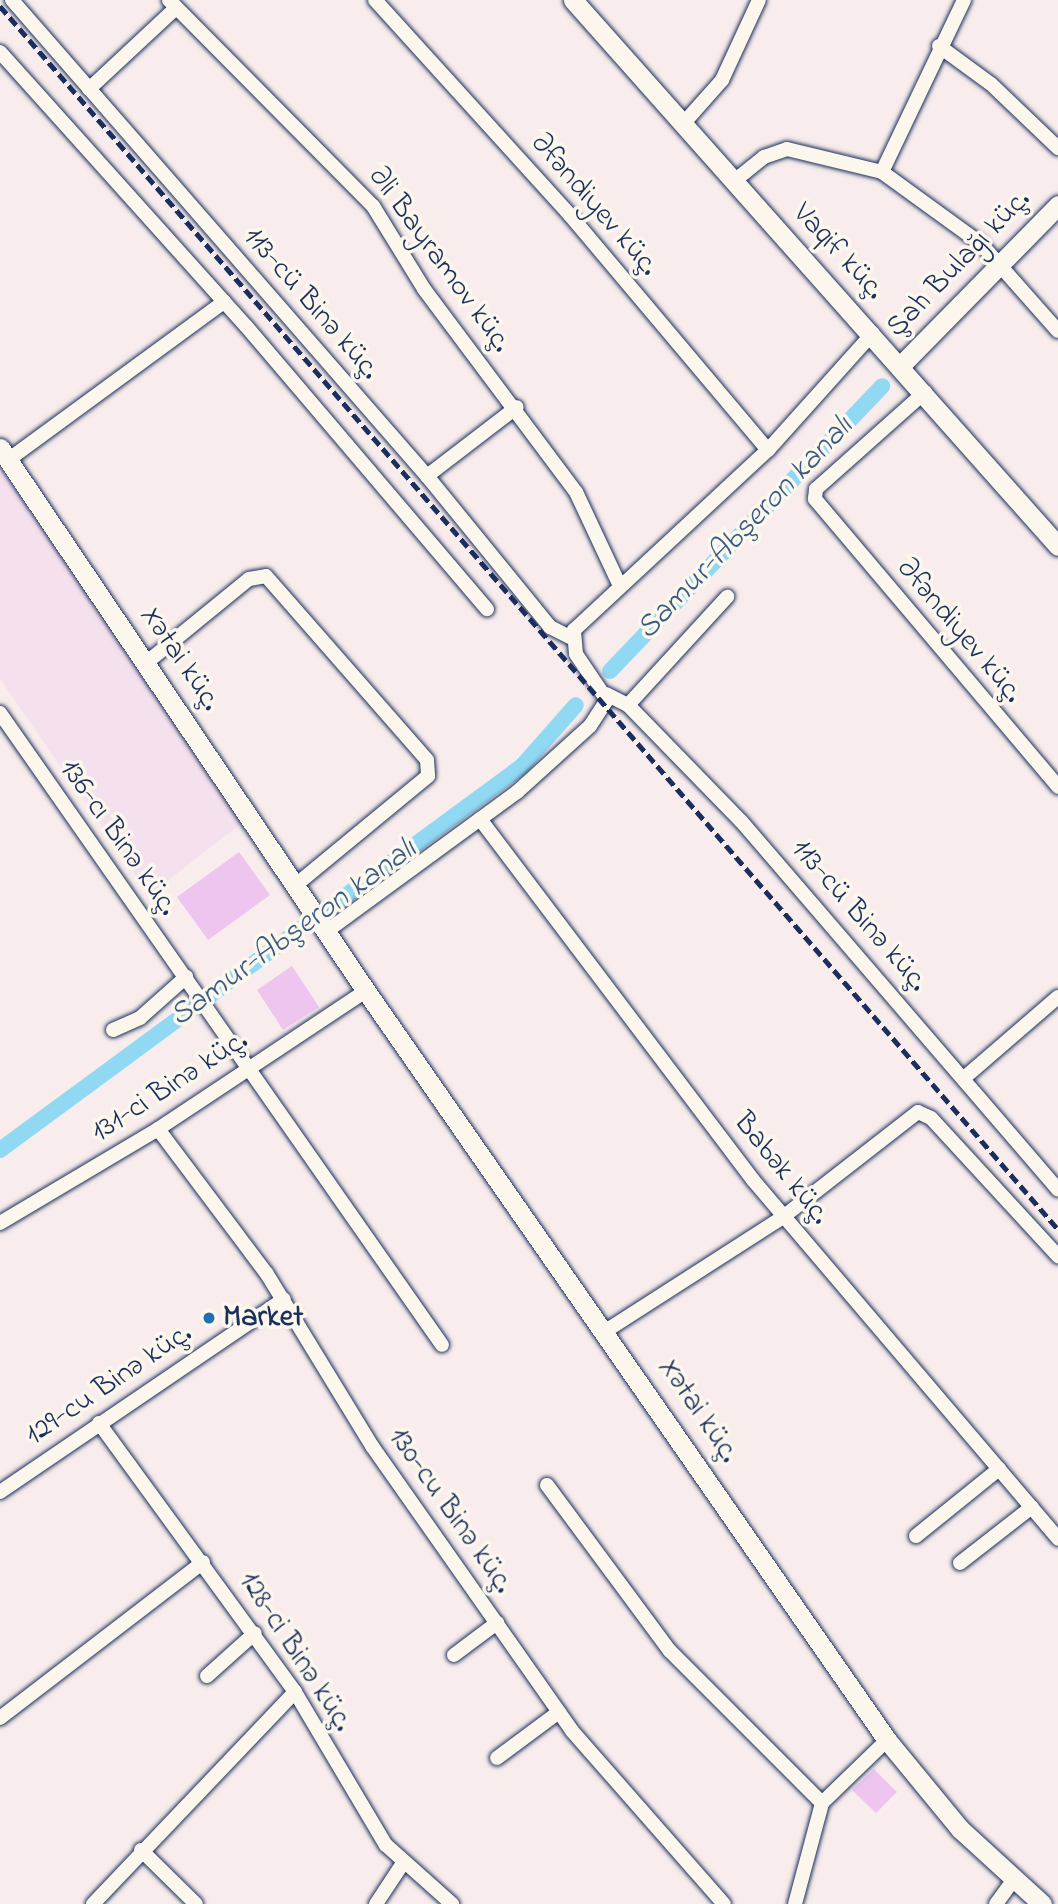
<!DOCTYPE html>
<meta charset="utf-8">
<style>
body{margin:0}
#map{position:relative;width:1058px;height:1904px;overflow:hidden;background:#f8edec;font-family:"Indie Flower",sans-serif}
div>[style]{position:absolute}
.built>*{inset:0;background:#f5e1ed}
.canal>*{height:16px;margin:-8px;padding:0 8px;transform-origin:8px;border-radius:8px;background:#91d9f3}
.building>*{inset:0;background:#edc5ee}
.roads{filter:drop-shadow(0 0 2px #1b2f5e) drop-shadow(0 0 2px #1b2f5e)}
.minor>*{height:14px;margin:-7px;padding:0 7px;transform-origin:7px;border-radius:7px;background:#fbf7ec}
.tertiary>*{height:19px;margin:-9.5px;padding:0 9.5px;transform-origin:9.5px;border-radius:9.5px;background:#fbf7ec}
.rail>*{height:4.5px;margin-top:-2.25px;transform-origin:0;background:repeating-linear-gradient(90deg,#1b2f5e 0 10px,transparent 0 15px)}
.dots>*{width:19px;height:19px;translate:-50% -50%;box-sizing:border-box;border:4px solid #fbf7ec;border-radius:50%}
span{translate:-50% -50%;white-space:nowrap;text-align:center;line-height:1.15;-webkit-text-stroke:7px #fbf7ec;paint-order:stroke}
.street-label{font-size:30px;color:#1b2f5e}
.poi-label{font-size:30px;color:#1b2f5e;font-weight:700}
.left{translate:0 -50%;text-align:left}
.water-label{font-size:32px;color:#385a83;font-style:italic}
</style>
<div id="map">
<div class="built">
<i style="clip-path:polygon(0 468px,243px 822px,149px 895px,0 679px)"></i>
</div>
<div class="canal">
<i style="left:610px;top:671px;width:394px;rotate:-46.3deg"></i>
<i style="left:0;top:1150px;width:648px;rotate:-36.34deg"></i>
<i style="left:522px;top:766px;width:81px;rotate:-48.5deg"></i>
</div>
<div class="building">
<i style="clip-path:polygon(239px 852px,270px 895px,208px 940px,177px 897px)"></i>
<i style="clip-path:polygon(292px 966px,319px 1007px,283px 1030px,257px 990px)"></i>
<i style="clip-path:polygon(874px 1769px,897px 1792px,876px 1813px,852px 1790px)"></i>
</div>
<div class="roads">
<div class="minor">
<i style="left:12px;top:0;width:632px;rotate:48.92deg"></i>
<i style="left:427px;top:476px;width:195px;rotate:50.8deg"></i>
<i style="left:550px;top:627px;width:25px;rotate:27deg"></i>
<i style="left:169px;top:0;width:290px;rotate:45.3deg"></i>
<i style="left:373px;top:206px;width:97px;rotate:58.4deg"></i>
<i style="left:424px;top:289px;width:254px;rotate:53.2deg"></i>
<i style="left:576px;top:492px;width:104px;rotate:64.9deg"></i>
<i style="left:375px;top:0;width:290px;rotate:47.8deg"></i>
<i style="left:570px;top:215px;width:307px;rotate:49.9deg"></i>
<i style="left:939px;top:46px;width:64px;rotate:36.2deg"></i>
<i style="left:991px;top:84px;width:93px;rotate:43.7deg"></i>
<i style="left:0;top:52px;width:368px;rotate:48.1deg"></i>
<i style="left:246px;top:326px;width:372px;rotate:49.6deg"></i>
<i style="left:89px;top:89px;width:119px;rotate:-43deg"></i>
<i style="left:683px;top:124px;width:59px;rotate:-48.4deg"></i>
<i style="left:722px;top:80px;width:88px;rotate:-65.2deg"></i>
<i style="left:882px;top:172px;width:122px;rotate:36deg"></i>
<i style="left:981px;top:244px;width:116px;rotate:48.5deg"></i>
<i style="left:733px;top:182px;width:40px;rotate:-39deg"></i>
<i style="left:764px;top:157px;width:24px;rotate:-19deg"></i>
<i style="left:787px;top:149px;width:98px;rotate:13.6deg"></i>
<i style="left:882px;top:172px;width:191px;rotate:-64.5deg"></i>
<i style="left:925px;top:392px;width:146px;rotate:138.3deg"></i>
<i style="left:816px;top:489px;width:10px;rotate:96deg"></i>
<i style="left:815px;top:499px;width:377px;rotate:49.8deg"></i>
<i style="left:8px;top:460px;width:268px;rotate:-36.2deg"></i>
<i style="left:427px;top:476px;width:113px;rotate:-37.5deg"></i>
<i style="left:146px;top:663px;width:133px;rotate:-39.2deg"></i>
<i style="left:249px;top:579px;width:17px;rotate:-10deg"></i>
<i style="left:266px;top:576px;width:244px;rotate:48.8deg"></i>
<i style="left:427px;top:760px;width:16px;rotate:86deg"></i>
<i style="left:428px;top:776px;width:171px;rotate:140.5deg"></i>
<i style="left:606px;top:694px;width:25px;rotate:27deg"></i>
<i style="left:628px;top:705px;width:162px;rotate:45.8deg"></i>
<i style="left:741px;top:821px;width:486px;rotate:49.3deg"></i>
<i style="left:628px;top:705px;width:147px;rotate:-47.5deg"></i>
<i style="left:0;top:713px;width:771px;rotate:55.03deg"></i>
<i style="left:480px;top:819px;width:453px;rotate:52.9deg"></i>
<i style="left:753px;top:1180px;width:471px;rotate:49.6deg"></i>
<i style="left:327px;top:931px;width:235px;rotate:-36.2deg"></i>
<i style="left:517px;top:792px;width:98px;rotate:-42.1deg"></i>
<i style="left:590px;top:726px;width:31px;rotate:-57deg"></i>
<i style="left:607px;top:700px;width:55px;rotate:-124deg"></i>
<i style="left:576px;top:654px;width:24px;rotate:-95deg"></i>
<i style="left:574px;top:630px;width:265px;rotate:-42.9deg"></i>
<i style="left:768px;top:450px;width:157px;rotate:-48.1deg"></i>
<i style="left:113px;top:1030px;width:30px;rotate:-24deg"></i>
<i style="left:140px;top:1018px;width:62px;rotate:-41.7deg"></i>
<i style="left:964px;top:1078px;width:124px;rotate:-40.8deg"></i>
<i style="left:158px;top:1129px;width:181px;rotate:53.1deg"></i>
<i style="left:267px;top:1274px;width:202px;rotate:58.6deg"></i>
<i style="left:372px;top:1446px;width:348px;rotate:54.9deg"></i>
<i style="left:572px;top:1731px;width:230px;rotate:48.7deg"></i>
<i style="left:0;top:1223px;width:184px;rotate:-30.7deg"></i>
<i style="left:158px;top:1129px;width:250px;rotate:-33.6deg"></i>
<i style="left:607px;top:1330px;width:209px;rotate:-32.7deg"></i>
<i style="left:783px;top:1217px;width:171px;rotate:-37.9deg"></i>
<i style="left:918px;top:1112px;width:14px;rotate:25deg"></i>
<i style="left:931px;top:1118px;width:188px;rotate:47.4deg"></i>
<i style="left:99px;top:1423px;width:333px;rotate:53.9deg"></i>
<i style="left:295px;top:1692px;width:178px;rotate:59.3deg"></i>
<i style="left:386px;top:1845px;width:89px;rotate:41.8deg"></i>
<i style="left:547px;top:1485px;width:207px;rotate:53.5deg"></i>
<i style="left:670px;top:1651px;width:215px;rotate:45deg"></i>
<i style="left:0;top:1492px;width:343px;rotate:-34.2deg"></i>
<i style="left:916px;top:1536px;width:107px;rotate:-38.9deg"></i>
<i style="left:960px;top:1563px;width:91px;rotate:-37.9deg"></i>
<i style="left:454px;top:1655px;width:54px;rotate:-36.7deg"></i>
<i style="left:207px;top:1676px;width:64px;rotate:-41.9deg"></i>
<i style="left:0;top:1718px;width:256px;rotate:-37.5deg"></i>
<i style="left:497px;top:1758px;width:77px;rotate:-36.6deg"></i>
<i style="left:141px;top:1850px;width:77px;rotate:44.5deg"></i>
<i style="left:93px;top:1904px;width:293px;rotate:-46.4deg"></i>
<i style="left:376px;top:1904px;width:49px;rotate:-56.6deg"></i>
<i style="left:795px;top:1904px;width:105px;rotate:-75deg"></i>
<i style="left:822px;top:1803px;width:91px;rotate:-44.1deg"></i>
<i style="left:996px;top:1904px;width:31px;rotate:-54deg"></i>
</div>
<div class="tertiary">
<i style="left:573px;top:0;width:730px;rotate:48.39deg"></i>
<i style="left:902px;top:364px;width:223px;rotate:-45.5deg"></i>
<i style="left:0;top:448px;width:655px;rotate:56.02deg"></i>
<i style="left:366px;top:991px;width:912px;rotate:55.18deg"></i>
<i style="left:887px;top:1740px;width:115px;rotate:50.6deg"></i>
<i style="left:960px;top:1829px;width:111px;rotate:42.4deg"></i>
</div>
</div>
<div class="rail">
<i style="left:0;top:6px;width:1617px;rotate:49.14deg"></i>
</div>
<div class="dots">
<i style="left:209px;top:1318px;background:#1f6fb2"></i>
</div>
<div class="street-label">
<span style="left:594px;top:205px;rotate:49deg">Əfəndiyev küç.</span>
<span style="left:838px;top:252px;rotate:47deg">Vaqif küç.</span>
<span style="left:439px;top:260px;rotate:54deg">Əli Bayramov küç.</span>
<span style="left:959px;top:264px;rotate:-46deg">Şah Bulağı küç.</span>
<span style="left:311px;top:304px;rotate:49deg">113-cü Binə küç.</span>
<span style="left:959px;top:631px;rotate:50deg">Əfəndiyev küç.</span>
<span style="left:180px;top:659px;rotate:56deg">Xətai küç.</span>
<span style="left:118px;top:838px;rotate:55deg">136-cı Binə küç.</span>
<span style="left:859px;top:916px;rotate:49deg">113-cü Binə küç.</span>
<span style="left:170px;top:1087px;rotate:-33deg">131-ci Binə küç.</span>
<span style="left:781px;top:1169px;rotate:51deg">Babək küç.</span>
<span style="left:109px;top:1385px;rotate:-34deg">129-cu Binə küç.</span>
<span style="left:698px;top:1411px;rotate:56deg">Xətai küç.</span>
<span style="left:450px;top:1511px;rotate:55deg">130-cu Binə küç.</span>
<span style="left:295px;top:1652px;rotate:57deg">128-ci Binə küç.</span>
</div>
<div class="poi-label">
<span class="left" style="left:223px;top:1318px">Market</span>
</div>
<div class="water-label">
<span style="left:746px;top:529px;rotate:-46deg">Samur-Abşeron kanalı</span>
<span style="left:294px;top:934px;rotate:-36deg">Samur-Abşeron kanalı</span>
</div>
</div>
